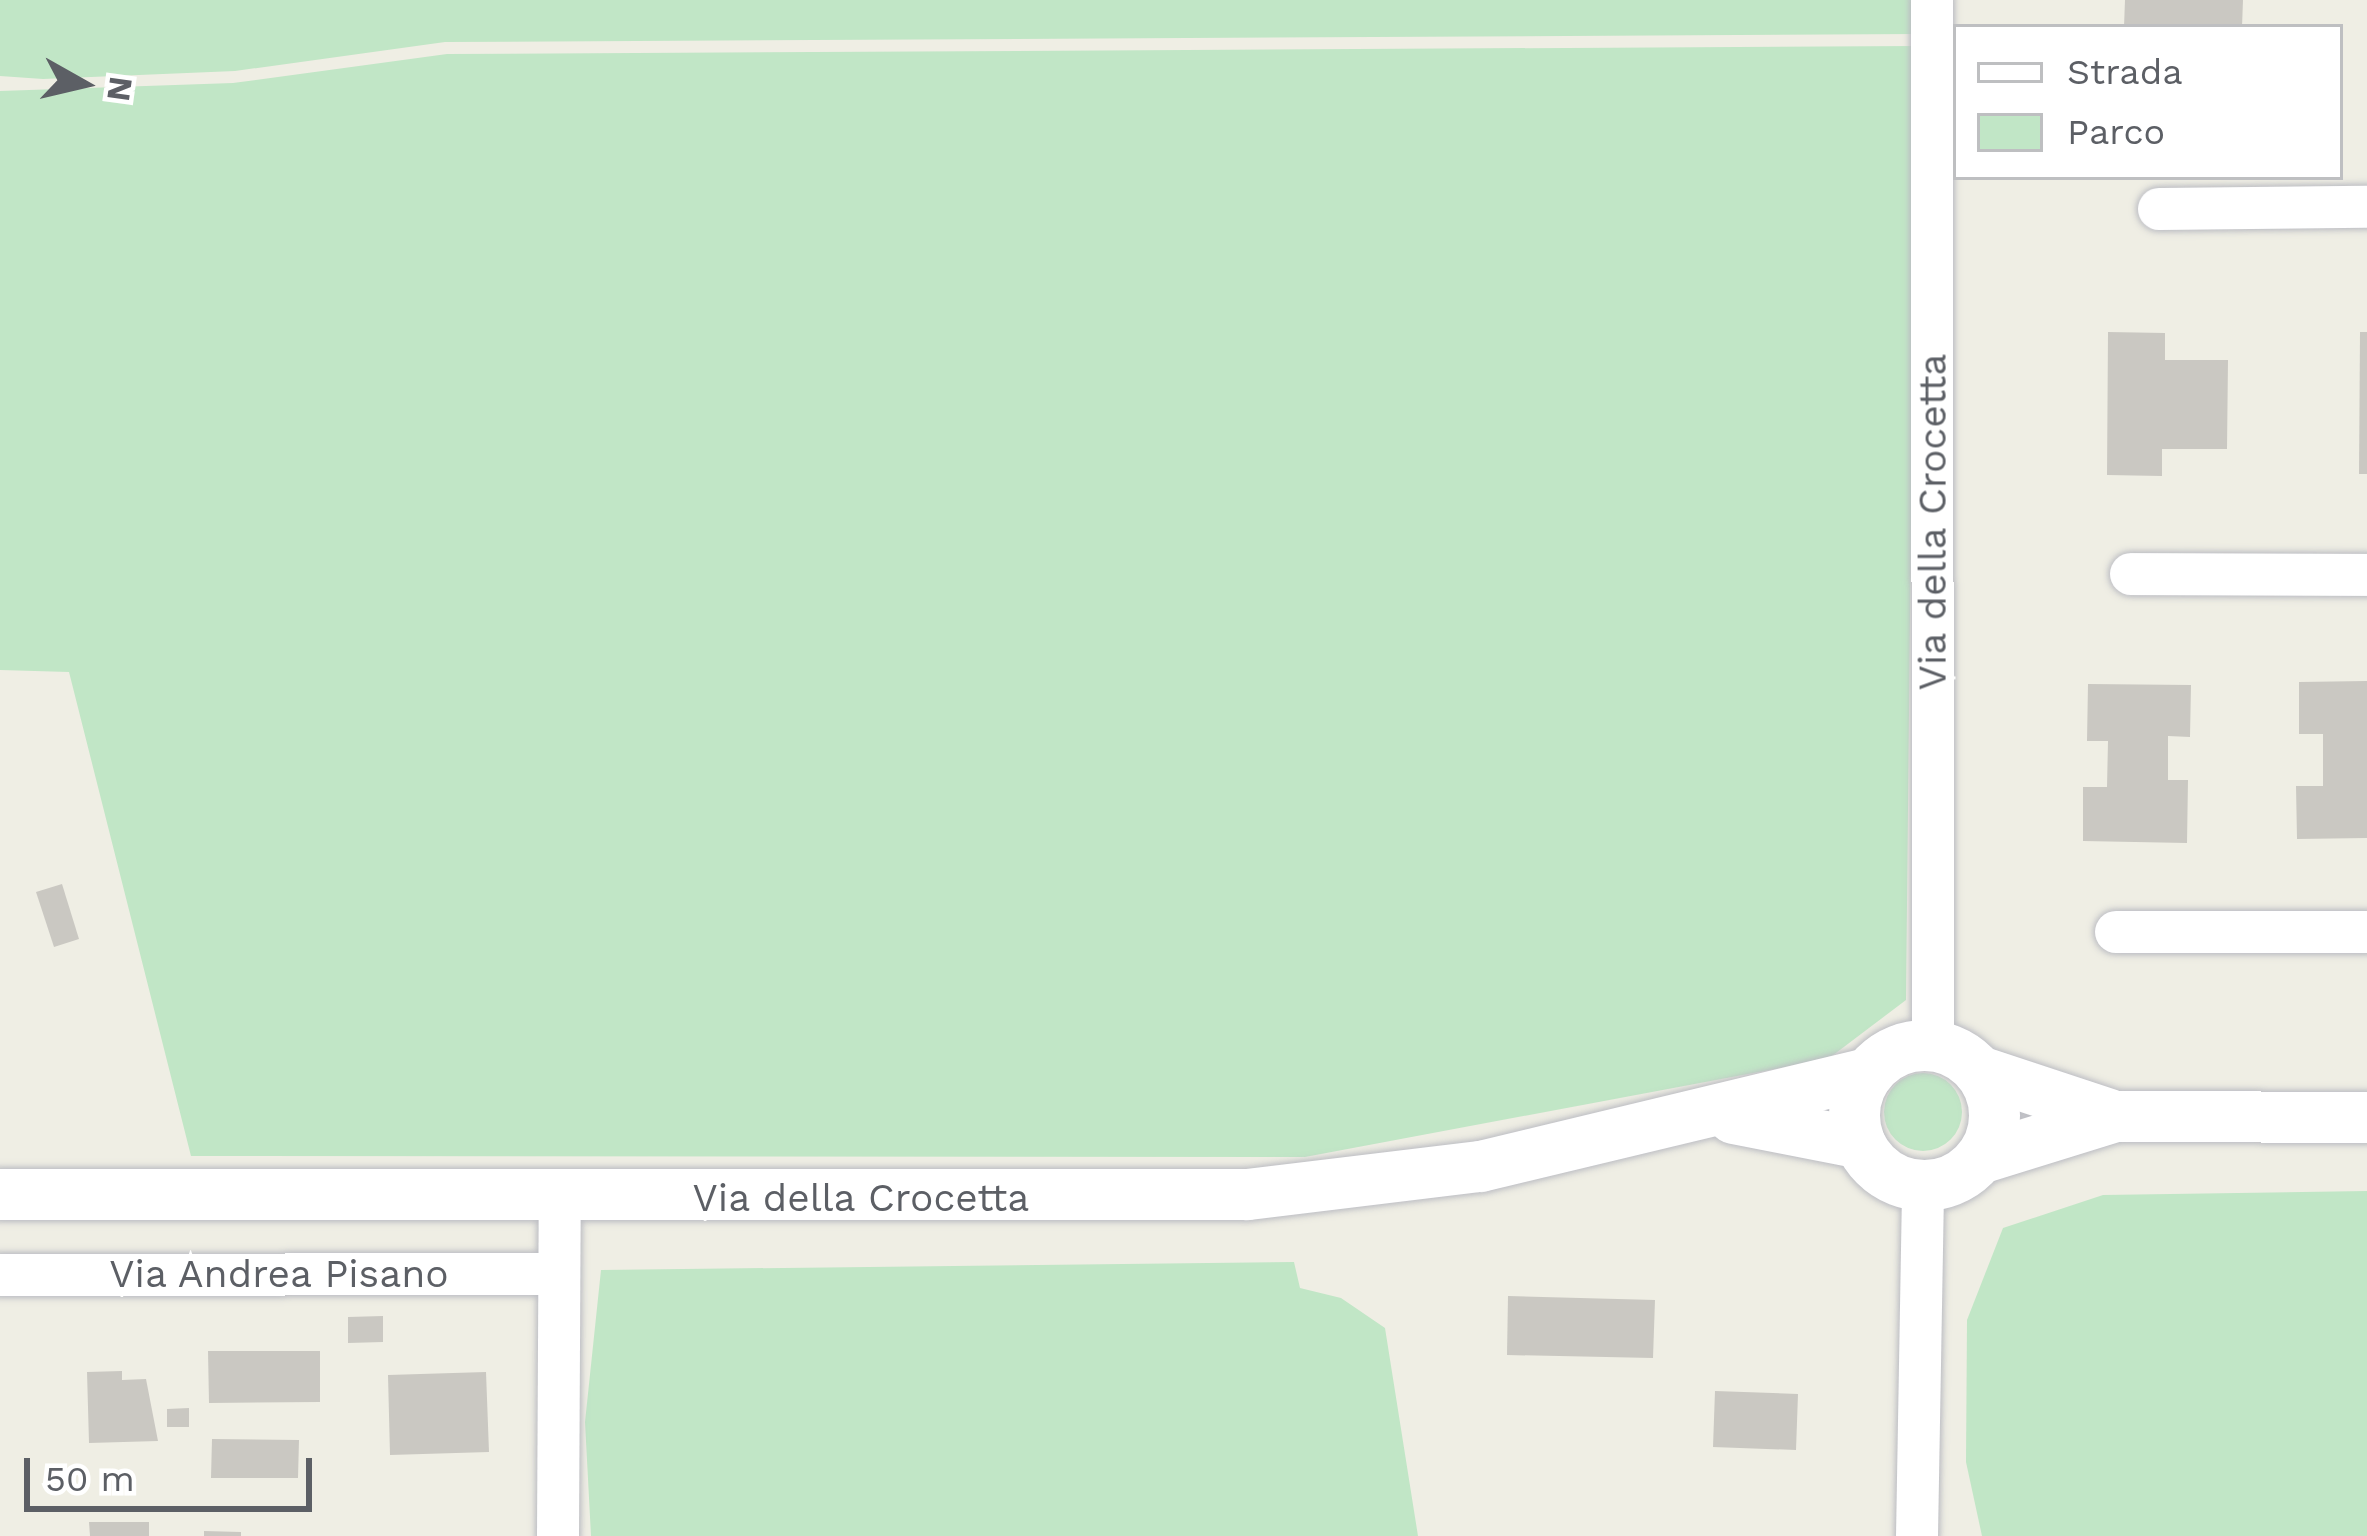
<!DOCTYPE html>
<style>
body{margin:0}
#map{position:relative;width:2367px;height:1536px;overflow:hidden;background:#efeee4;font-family:"Work Sans",sans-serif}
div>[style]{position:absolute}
.green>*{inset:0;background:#c1e6c6}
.round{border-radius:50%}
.building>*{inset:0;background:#cac8c2}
.roads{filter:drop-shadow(0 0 3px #bcbdc3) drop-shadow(0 0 3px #bcbdc3)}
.minor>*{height:42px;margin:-21px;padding:0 21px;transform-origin:21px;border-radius:21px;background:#fff}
.tertiary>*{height:51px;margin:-25.5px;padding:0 25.5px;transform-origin:25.5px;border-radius:25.5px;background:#fff}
.tertiary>.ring{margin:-25.5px;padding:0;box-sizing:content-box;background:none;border:51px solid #fff;border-radius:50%}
span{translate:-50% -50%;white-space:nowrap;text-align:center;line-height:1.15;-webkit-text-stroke:10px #fff;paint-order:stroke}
.street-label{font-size:39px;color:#5c5f65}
.legend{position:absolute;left:1953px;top:24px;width:390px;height:156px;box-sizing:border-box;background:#fff;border:3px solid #bebfc1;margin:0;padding:15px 21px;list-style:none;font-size:36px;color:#5c5f65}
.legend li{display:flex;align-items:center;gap:24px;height:60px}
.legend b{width:60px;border:3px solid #bebfc1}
.north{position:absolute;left:24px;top:24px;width:120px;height:120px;-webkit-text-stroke:9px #fff;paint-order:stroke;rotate:98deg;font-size:33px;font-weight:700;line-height:48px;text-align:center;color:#5c5f65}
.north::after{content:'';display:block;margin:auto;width:42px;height:54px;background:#5c5f65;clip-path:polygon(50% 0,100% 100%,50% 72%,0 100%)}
.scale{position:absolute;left:24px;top:1458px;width:288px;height:54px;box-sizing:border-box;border:6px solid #5c5f65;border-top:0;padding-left:15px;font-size:36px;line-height:42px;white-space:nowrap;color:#5c5f65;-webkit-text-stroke:9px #fff;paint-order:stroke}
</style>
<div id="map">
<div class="green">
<i style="clip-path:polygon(0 0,1917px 0,1918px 34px,445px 42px,235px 71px,43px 79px,0 76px)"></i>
<i style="clip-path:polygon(1916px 46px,1906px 1000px,1828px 1059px,1305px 1157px,191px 1156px,69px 672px,0 670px,0 91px,233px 83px,447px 54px)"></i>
<i class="round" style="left:1884px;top:1073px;width:78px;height:78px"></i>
<i style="clip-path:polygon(2367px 1191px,2367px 1536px,1982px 1536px,1966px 1462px,1967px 1320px,2003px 1228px,2103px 1195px)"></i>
<i style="clip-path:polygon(1294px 1262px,1300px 1288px,1341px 1298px,1385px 1328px,1418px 1536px,591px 1536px,585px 1422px,601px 1270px)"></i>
</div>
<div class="building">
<i style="clip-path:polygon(2125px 0,2243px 0,2242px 27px,2124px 27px)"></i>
<i style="clip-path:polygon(2108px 332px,2165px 333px,2165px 360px,2228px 360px,2227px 449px,2162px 449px,2162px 476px,2107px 475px)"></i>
<i style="clip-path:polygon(2360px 332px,2367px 332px,2367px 474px,2359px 474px)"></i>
<i style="clip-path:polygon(2367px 681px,2367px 838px,2297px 839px,2296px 786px,2323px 786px,2323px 734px,2299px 734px,2299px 682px)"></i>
<i style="clip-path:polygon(2088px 684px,2191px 685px,2190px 737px,2168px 736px,2168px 780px,2188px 780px,2187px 843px,2083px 841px,2083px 787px,2107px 787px,2108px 741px,2087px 741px)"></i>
<i style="clip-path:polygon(62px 884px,79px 939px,54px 947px,36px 892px)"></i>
<i style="clip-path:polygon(1508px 1296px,1655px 1300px,1653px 1358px,1507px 1355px)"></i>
<i style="clip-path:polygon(383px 1316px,383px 1342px,348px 1343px,348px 1317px)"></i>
<i style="clip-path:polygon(208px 1351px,320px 1351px,320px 1402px,209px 1403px)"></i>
<i style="clip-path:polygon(122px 1371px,122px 1380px,146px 1379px,158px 1441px,89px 1443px,87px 1372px)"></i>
<i style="clip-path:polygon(486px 1372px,489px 1452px,390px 1455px,388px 1375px)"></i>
<i style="clip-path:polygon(1715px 1391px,1798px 1394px,1796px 1450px,1713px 1447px)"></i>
<i style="clip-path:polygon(189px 1408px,189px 1427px,167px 1427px,167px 1409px)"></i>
<i style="clip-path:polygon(212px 1439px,299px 1440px,298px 1478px,211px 1478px)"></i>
<i style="clip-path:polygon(89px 1522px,149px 1522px,149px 1536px,90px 1536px)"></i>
<i style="clip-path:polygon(204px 1531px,241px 1532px,241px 1536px,204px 1536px)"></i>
</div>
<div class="roads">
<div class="minor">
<i style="left:1932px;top:0;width:1045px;rotate:89.95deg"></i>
<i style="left:2159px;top:209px;width:208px;rotate:-0.6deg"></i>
<i style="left:2131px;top:574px;width:236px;rotate:0.2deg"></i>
<i style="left:2116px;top:932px;width:251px"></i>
<i style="left:0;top:1275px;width:559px;rotate:-0.1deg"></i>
<i style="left:558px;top:1536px;width:339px;rotate:-89.7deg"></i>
<i style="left:1917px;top:1536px;width:350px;rotate:-89deg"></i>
</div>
<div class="tertiary">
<i class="ring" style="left:1854px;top:1045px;width:89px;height:89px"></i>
<i style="left:1979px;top:1071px;width:137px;rotate:18.3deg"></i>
<i style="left:1733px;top:1118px;width:129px;rotate:11.1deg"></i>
<i style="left:1980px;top:1158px;width:141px;rotate:-17.3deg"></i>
<i style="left:2115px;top:1116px;width:252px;rotate:0.2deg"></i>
<i style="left:0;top:1194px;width:1247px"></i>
<i style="left:1247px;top:1194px;width:235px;rotate:-6.9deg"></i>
<i style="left:1480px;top:1166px;width:399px;rotate:-13.5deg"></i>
</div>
</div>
<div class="street-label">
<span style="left:1933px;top:522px;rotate:-90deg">Via della Crocetta</span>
<span style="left:861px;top:1198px">Via della Crocetta</span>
<span style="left:279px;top:1274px">Via Andrea Pisano</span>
</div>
<ul class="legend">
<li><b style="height:15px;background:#fff"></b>Strada</li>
<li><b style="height:33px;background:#c1e6c6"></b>Parco</li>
</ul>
<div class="north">N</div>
<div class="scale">50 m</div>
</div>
